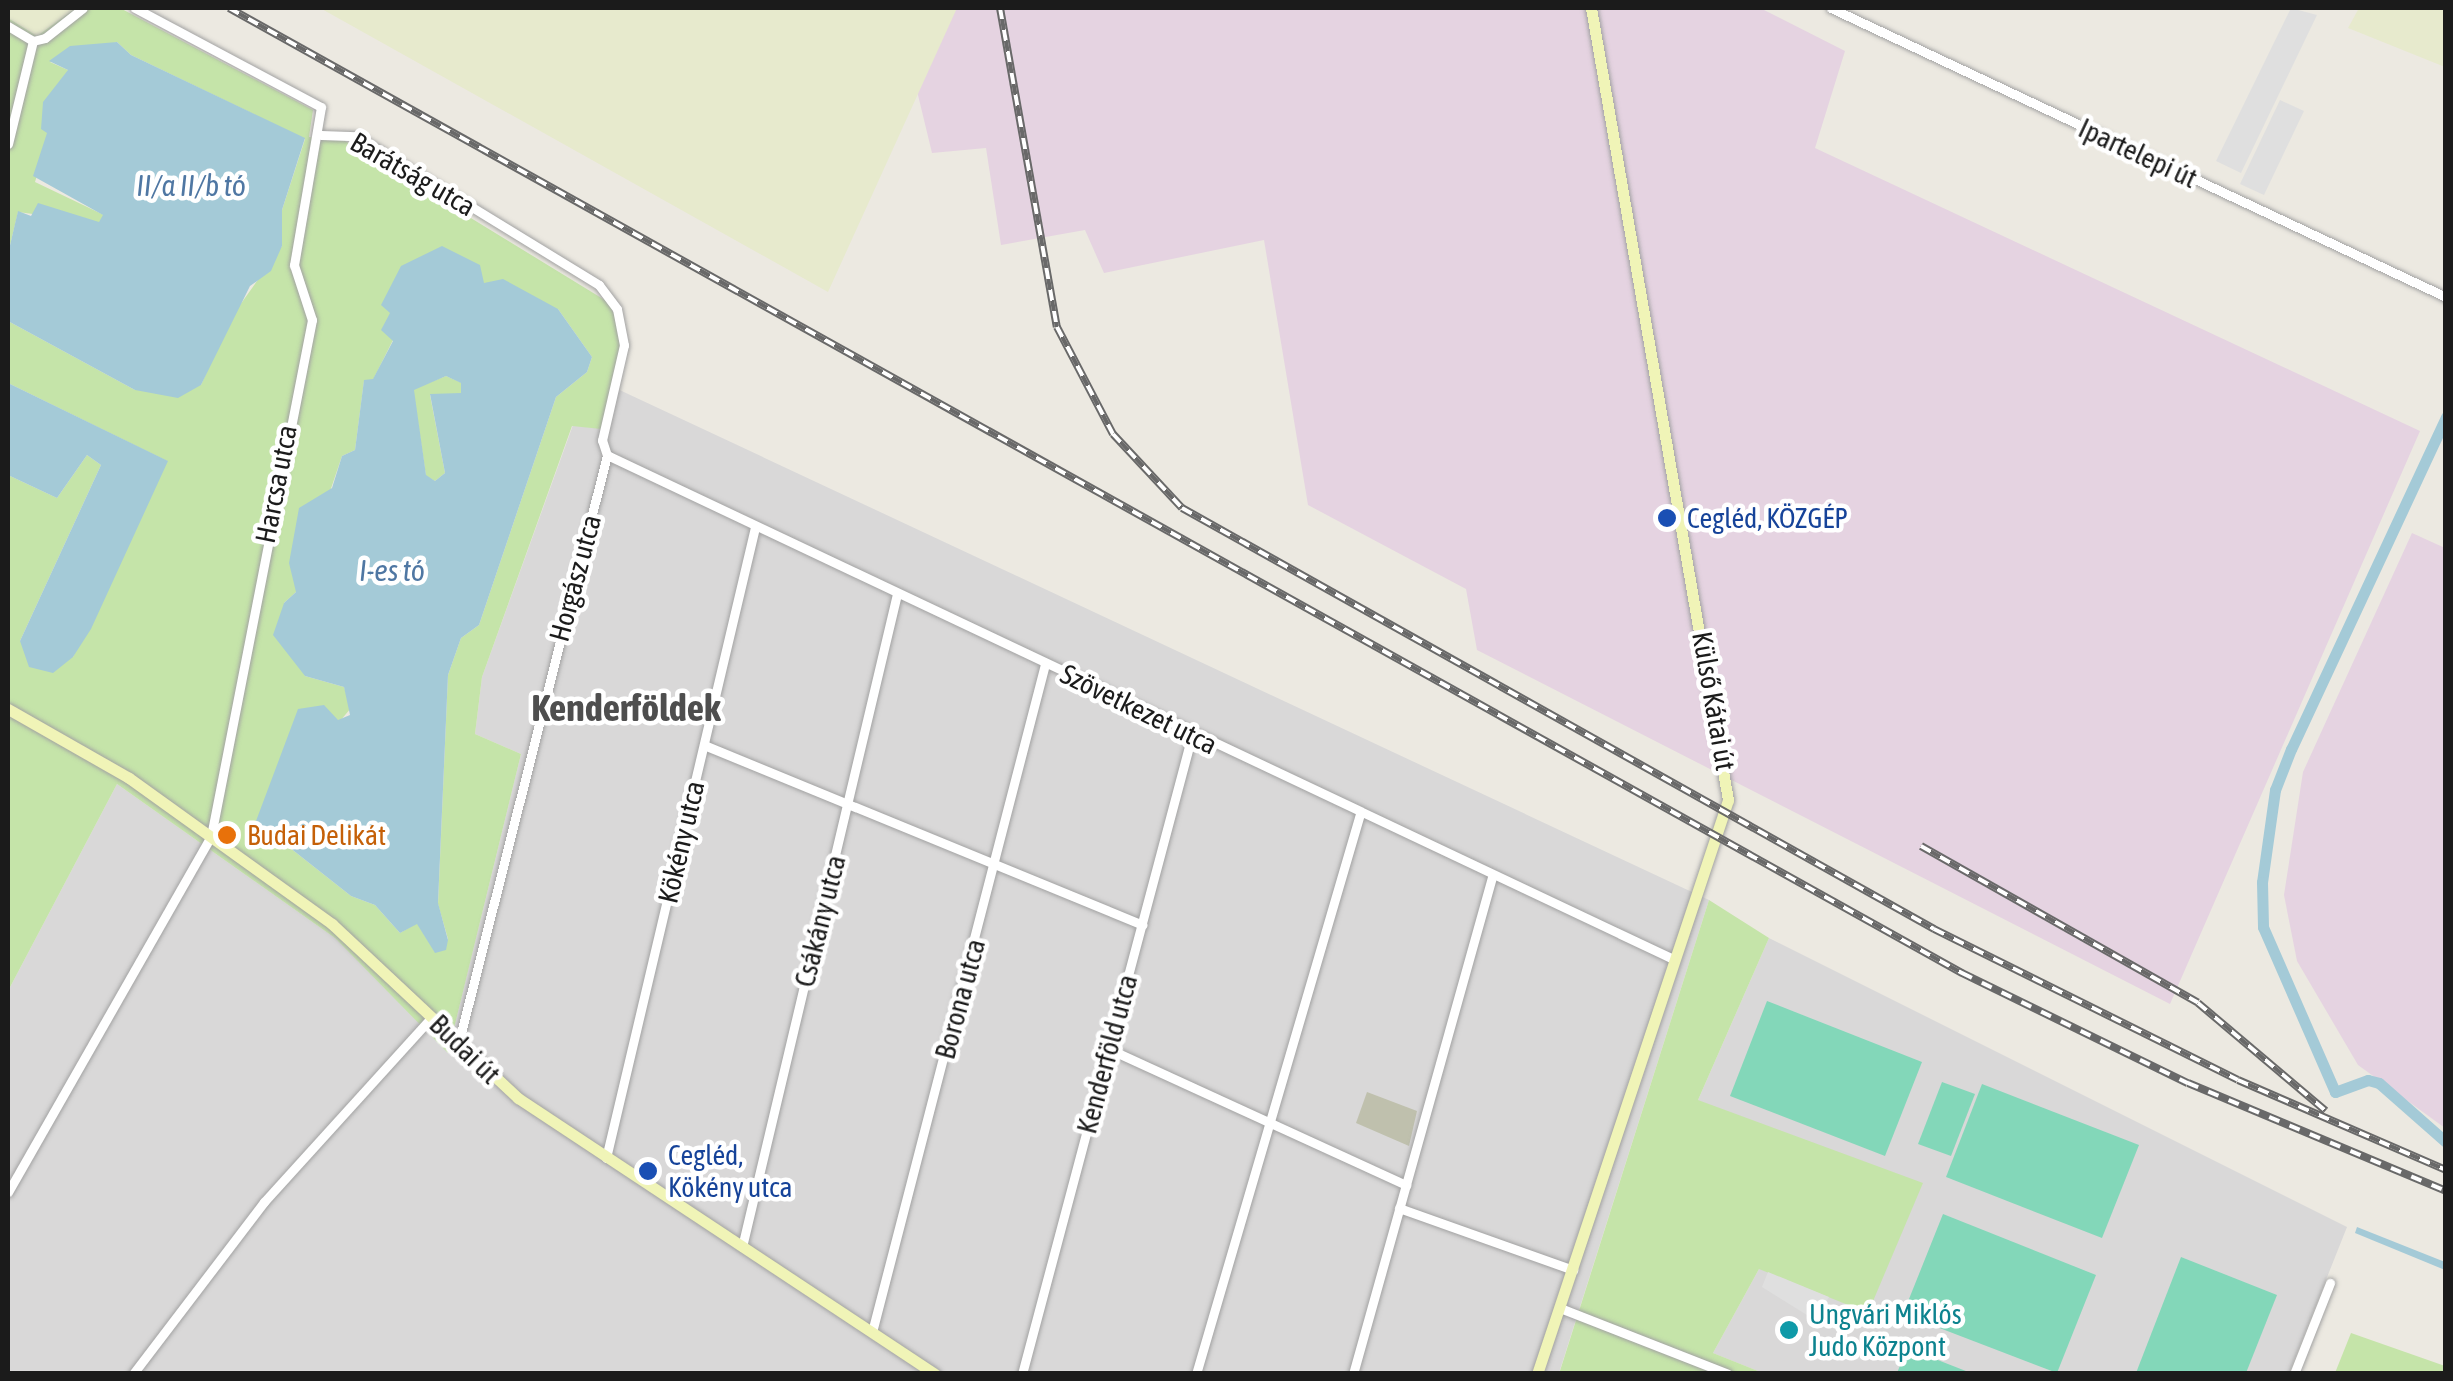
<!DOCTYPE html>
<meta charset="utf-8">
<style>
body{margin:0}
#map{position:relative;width:2453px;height:1381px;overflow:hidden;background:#ece9e1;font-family:"Asap Condensed",sans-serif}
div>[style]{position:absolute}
.residential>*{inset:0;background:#d9d8d8}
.industrial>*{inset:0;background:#e5d3e1}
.construction>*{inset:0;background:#bfc0ad}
.farmland>*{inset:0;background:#e7eacd}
.grass>*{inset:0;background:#c5e4a9}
.pitch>*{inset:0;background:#83d7b9}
.parking>*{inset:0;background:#dfdfdf}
.water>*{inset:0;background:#a4cad7}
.canal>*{height:11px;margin:-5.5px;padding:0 5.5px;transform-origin:5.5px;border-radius:5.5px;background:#a4cad7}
.roads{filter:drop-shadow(0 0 2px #a2a2a2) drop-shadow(0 0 2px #a2a2a2)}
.street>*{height:9px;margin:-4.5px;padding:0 4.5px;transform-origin:4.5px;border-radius:4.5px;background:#fff}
.secondary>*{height:11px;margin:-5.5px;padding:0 5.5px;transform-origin:5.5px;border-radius:5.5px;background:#f0f4b7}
.rail>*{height:8px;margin-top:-4px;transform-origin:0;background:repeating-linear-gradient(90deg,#fff 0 11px,#696969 0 22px);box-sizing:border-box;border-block:2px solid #696969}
.dots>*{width:28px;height:28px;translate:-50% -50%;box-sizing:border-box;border:5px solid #fff;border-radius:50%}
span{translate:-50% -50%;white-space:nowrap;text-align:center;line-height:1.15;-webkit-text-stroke:9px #fff;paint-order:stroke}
.street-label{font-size:28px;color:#1b1b1b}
.transit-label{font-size:28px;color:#164399}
.left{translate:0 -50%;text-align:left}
.food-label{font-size:28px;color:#c56008}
.culture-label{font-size:28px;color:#0d838f}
.water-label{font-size:30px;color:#4f77a3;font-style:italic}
.district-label{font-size:38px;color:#4e4e4e;font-weight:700}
.frame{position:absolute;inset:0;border:10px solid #1b1b1b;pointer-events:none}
</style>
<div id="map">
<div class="residential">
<i style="clip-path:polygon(611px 386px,1709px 900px,1559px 1373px,8px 1374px,8px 991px,117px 784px,335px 938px,448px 1052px,521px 754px,475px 734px,482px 677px,573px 425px)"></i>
<i style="clip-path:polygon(1769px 938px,2347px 1227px,2289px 1373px,1763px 1373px,1713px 1353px,1759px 1269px,1698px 1100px)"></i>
</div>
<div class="industrial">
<i style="clip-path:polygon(897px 8px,1760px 8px,1845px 51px,1815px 148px,2420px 431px,2170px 1004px,1477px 650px,1466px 589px,1308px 505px,1264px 240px,1104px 273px,1085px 230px,1001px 245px,986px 148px,932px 153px)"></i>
<i style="clip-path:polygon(2412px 533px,2445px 548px,2445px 1128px,2358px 1065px,2297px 961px,2284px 895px,2303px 772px)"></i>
</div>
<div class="construction">
<i style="clip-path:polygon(1367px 1092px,1417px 1111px,1409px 1146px,1356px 1123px)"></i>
</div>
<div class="farmland">
<i style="clip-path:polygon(8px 8px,76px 8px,37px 36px,8px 18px)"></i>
<i style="clip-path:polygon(320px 8px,957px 8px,828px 292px)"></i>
<i style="clip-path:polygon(2359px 8px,2445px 8px,2445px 67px,2348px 28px)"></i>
</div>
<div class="grass">
<i style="clip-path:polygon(evenodd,76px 8px,120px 8px,313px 110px,309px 137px,342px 139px,608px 302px,615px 316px,621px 346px,601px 429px,572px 426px,482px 677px,475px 734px,521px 754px,448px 1053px,335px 938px,117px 784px,8px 991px,8px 475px,57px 498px,87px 455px,101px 465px,20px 641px,73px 657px,167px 461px,8px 383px,8px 321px,135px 390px,201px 385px,230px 319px,282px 246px,282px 210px,305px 139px,131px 55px,117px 42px,50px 62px,68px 70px,35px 182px,104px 215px,99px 223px,18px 212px,8px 254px,8px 18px,37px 36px,76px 8px,558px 309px,592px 357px,587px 372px,556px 397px,479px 625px,461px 638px,448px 675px,438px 904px,448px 939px,435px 952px,417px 923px,400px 933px,375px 905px,351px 896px,256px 821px,351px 708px,344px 687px,305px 676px,284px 603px,296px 592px,342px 456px,355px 450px,364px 381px,373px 380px,393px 340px,390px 313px,558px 309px)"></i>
<i style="clip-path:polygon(446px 376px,462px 383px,461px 394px,430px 395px,445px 473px,435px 481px,426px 476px,413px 389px)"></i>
<i style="clip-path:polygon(1709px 900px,1769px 938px,1698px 1100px,1923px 1183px,1868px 1313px,1759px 1269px,1713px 1353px,1763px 1373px,1559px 1374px)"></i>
<i style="clip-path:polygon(2351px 1333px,2445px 1366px,2445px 1373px,2335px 1373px)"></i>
</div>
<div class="pitch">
<i style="clip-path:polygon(1767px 1001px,1922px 1062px,1885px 1156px,1730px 1096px)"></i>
<i style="clip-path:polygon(1942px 1082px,1975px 1094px,1951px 1156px,1918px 1144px)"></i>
<i style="clip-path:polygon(1982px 1084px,2139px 1145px,2102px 1238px,1946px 1177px)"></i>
<i style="clip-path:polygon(1943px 1214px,2096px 1275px,2057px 1373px,1903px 1314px)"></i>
<i style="clip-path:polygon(2181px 1257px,2277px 1295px,2246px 1373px,2136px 1373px)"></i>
<i style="clip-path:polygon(1907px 1348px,1971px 1373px,1897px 1373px)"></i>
</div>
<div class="parking">
<i style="clip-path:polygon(2291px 8px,2317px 15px,2241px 173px,2216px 161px)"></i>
<i style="clip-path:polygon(2280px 100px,2304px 111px,2264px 195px,2240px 184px)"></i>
<i style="clip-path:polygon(1768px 1272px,1829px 1297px,1815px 1320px,1762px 1287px)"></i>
</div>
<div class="water">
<i style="clip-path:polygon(117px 42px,131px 55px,305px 138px,282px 210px,282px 246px,271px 271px,250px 286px,201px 385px,178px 398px,135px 390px,8px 321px,8px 254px,18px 211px,31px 216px,38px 203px,99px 222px,103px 215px,33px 176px,47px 133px,41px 129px,43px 102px,68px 70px,49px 61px,70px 46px)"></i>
<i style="clip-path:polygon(evenodd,442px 246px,480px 265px,484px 283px,503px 279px,558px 309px,592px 357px,587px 372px,556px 397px,479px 625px,461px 638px,448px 675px,438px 903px,448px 940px,446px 950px,435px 953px,417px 924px,400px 933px,375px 905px,351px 896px,256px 821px,298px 709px,324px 705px,338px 720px,350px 715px,344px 687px,305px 676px,273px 635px,284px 603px,296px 592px,289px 563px,299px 508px,332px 488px,342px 456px,355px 450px,364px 380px,373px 379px,393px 341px,381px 330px,390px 313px,381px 305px,401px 266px,442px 246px,446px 376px,461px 383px,461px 393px,430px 394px,445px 473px,435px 481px,426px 475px,414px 390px,446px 376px)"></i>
<i style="clip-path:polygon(8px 383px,168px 461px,91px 629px,73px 657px,53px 673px,29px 667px,20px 641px,101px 465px,87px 455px,57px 498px,8px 475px)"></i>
<i style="clip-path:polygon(2357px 1227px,2445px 1262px,2445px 1270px,2355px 1233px)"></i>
</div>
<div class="canal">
<i style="left:2446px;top:417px;width:366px;rotate:115deg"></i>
<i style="left:2291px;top:749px;width:44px;rotate:111.3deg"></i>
<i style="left:2275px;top:790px;width:93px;rotate:98deg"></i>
<i style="left:2262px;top:882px;width:45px;rotate:88.7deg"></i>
<i style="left:2263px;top:927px;width:180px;rotate:66.4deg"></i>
<i style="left:2335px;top:1092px;width:35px;rotate:-20deg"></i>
<i style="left:2368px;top:1080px;width:11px;rotate:15deg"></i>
<i style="left:2379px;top:1083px;width:89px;rotate:41.4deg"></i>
</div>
<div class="roads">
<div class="street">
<i style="left:1831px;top:8px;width:680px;rotate:25.17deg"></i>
<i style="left:8px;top:26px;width:29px;rotate:31deg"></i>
<i style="left:33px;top:41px;width:12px;rotate:-14deg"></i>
<i style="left:45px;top:38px;width:48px;rotate:-38.3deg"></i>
<i style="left:321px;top:135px;width:35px;rotate:2deg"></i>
<i style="left:356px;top:136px;width:285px;rotate:31.5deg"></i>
<i style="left:599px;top:285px;width:30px;rotate:53deg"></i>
<i style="left:617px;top:309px;width:37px;rotate:79deg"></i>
<i style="left:624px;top:345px;width:98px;rotate:103deg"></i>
<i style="left:602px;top:440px;width:16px;rotate:72deg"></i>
<i style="left:607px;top:455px;width:609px;rotate:104.17deg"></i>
<i style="left:8px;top:144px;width:106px;rotate:-76.4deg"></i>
<i style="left:607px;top:455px;width:1179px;rotate:25.3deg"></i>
<i style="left:704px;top:745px;width:474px;rotate:22.3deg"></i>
<i style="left:1109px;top:1049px;width:327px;rotate:24.6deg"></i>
<i style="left:606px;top:1158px;width:648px;rotate:-76.71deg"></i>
<i style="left:8px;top:1192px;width:410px;rotate:-60.3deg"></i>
<i style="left:211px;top:836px;width:526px;rotate:-78.93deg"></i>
<i style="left:312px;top:320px;width:58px;rotate:-108.1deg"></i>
<i style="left:294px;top:265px;width:160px;rotate:-80.3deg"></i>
<i style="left:321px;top:107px;width:211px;rotate:-152deg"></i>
<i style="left:1399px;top:1208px;width:185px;rotate:19.6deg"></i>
<i style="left:742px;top:1247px;width:671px;rotate:-76.65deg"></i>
<i style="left:1560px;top:1308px;width:180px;rotate:21.4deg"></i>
<i style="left:872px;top:1332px;width:690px;rotate:-75.48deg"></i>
<i style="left:133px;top:1374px;width:216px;rotate:-52.7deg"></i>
<i style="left:264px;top:1202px;width:250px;rotate:-47.8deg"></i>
<i style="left:1022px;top:1374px;width:661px;rotate:-75.1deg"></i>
<i style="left:1196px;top:1374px;width:584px;rotate:-73.68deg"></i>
<i style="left:1353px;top:1374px;width:516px;rotate:-74.37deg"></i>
<i style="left:2294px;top:1374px;width:98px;rotate:-68.4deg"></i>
</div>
<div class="secondary">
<i style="left:8px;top:709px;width:139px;rotate:29.7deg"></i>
<i style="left:129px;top:778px;width:250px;rotate:35.7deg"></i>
<i style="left:332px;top:924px;width:255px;rotate:43.1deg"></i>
<i style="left:518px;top:1098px;width:500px;rotate:33.5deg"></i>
<i style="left:1537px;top:1374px;width:605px;rotate:-71.6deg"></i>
<i style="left:1728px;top:800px;width:804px;rotate:-99.81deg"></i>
</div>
</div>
<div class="rail">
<i style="left:229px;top:8px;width:1984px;rotate:29.11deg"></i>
<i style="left:1962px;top:973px;width:251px;rotate:26deg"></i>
<i style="left:2188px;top:1083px;width:280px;rotate:22.7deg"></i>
<i style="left:1000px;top:8px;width:324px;rotate:79.9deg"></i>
<i style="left:1057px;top:327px;width:121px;rotate:62.4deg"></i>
<i style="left:1113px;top:434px;width:101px;rotate:47deg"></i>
<i style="left:1182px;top:508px;width:862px;rotate:29.24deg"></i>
<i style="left:1934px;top:929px;width:339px;rotate:26.4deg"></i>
<i style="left:2238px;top:1080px;width:227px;rotate:23.4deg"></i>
<i style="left:1921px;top:846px;width:318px;rotate:29.5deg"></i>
<i style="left:2198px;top:1003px;width:167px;rotate:40.2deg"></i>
</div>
<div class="dots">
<i style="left:1667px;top:518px;background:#1a4fb4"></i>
<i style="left:227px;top:835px;background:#e8710a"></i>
<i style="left:648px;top:1171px;background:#1a4fb4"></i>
<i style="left:1789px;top:1330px;background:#0f9aa8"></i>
</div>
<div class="street-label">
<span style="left:2138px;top:153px;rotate:25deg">Ipartelepi út</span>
<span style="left:413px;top:174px;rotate:30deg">Barátság utca</span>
<span style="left:276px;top:484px;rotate:-79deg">Harcsa utca</span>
<span style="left:575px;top:578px;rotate:-75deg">Horgász utca</span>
<span style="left:1714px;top:701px;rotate:80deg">Külső Kátai út</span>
<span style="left:1139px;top:709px;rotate:26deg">Szövetkezet utca</span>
<span style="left:681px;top:842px;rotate:-77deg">Kökény utca</span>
<span style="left:820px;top:921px;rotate:-76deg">Csákány utca</span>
<span style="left:960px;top:999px;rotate:-75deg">Borona utca</span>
<span style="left:465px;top:1049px;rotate:44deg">Budai út</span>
<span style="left:1107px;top:1054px;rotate:-75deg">Kenderföld utca</span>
</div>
<div class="transit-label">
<span class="left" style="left:1687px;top:518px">Cegléd, KÖZGÉP</span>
<span class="left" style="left:668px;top:1171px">Cegléd,<br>Kökény utca</span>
</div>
<div class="food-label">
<span class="left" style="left:247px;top:835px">Budai Delikát</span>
</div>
<div class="culture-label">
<span class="left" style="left:1809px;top:1330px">Ungvári Miklós<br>Judo Központ</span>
</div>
<div class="water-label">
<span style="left:191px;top:185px">II/a II/b tó</span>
<span style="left:392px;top:570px">I-es tó</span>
</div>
<div class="district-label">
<span style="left:626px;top:708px">Kenderföldek</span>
</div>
<div class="frame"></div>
</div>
